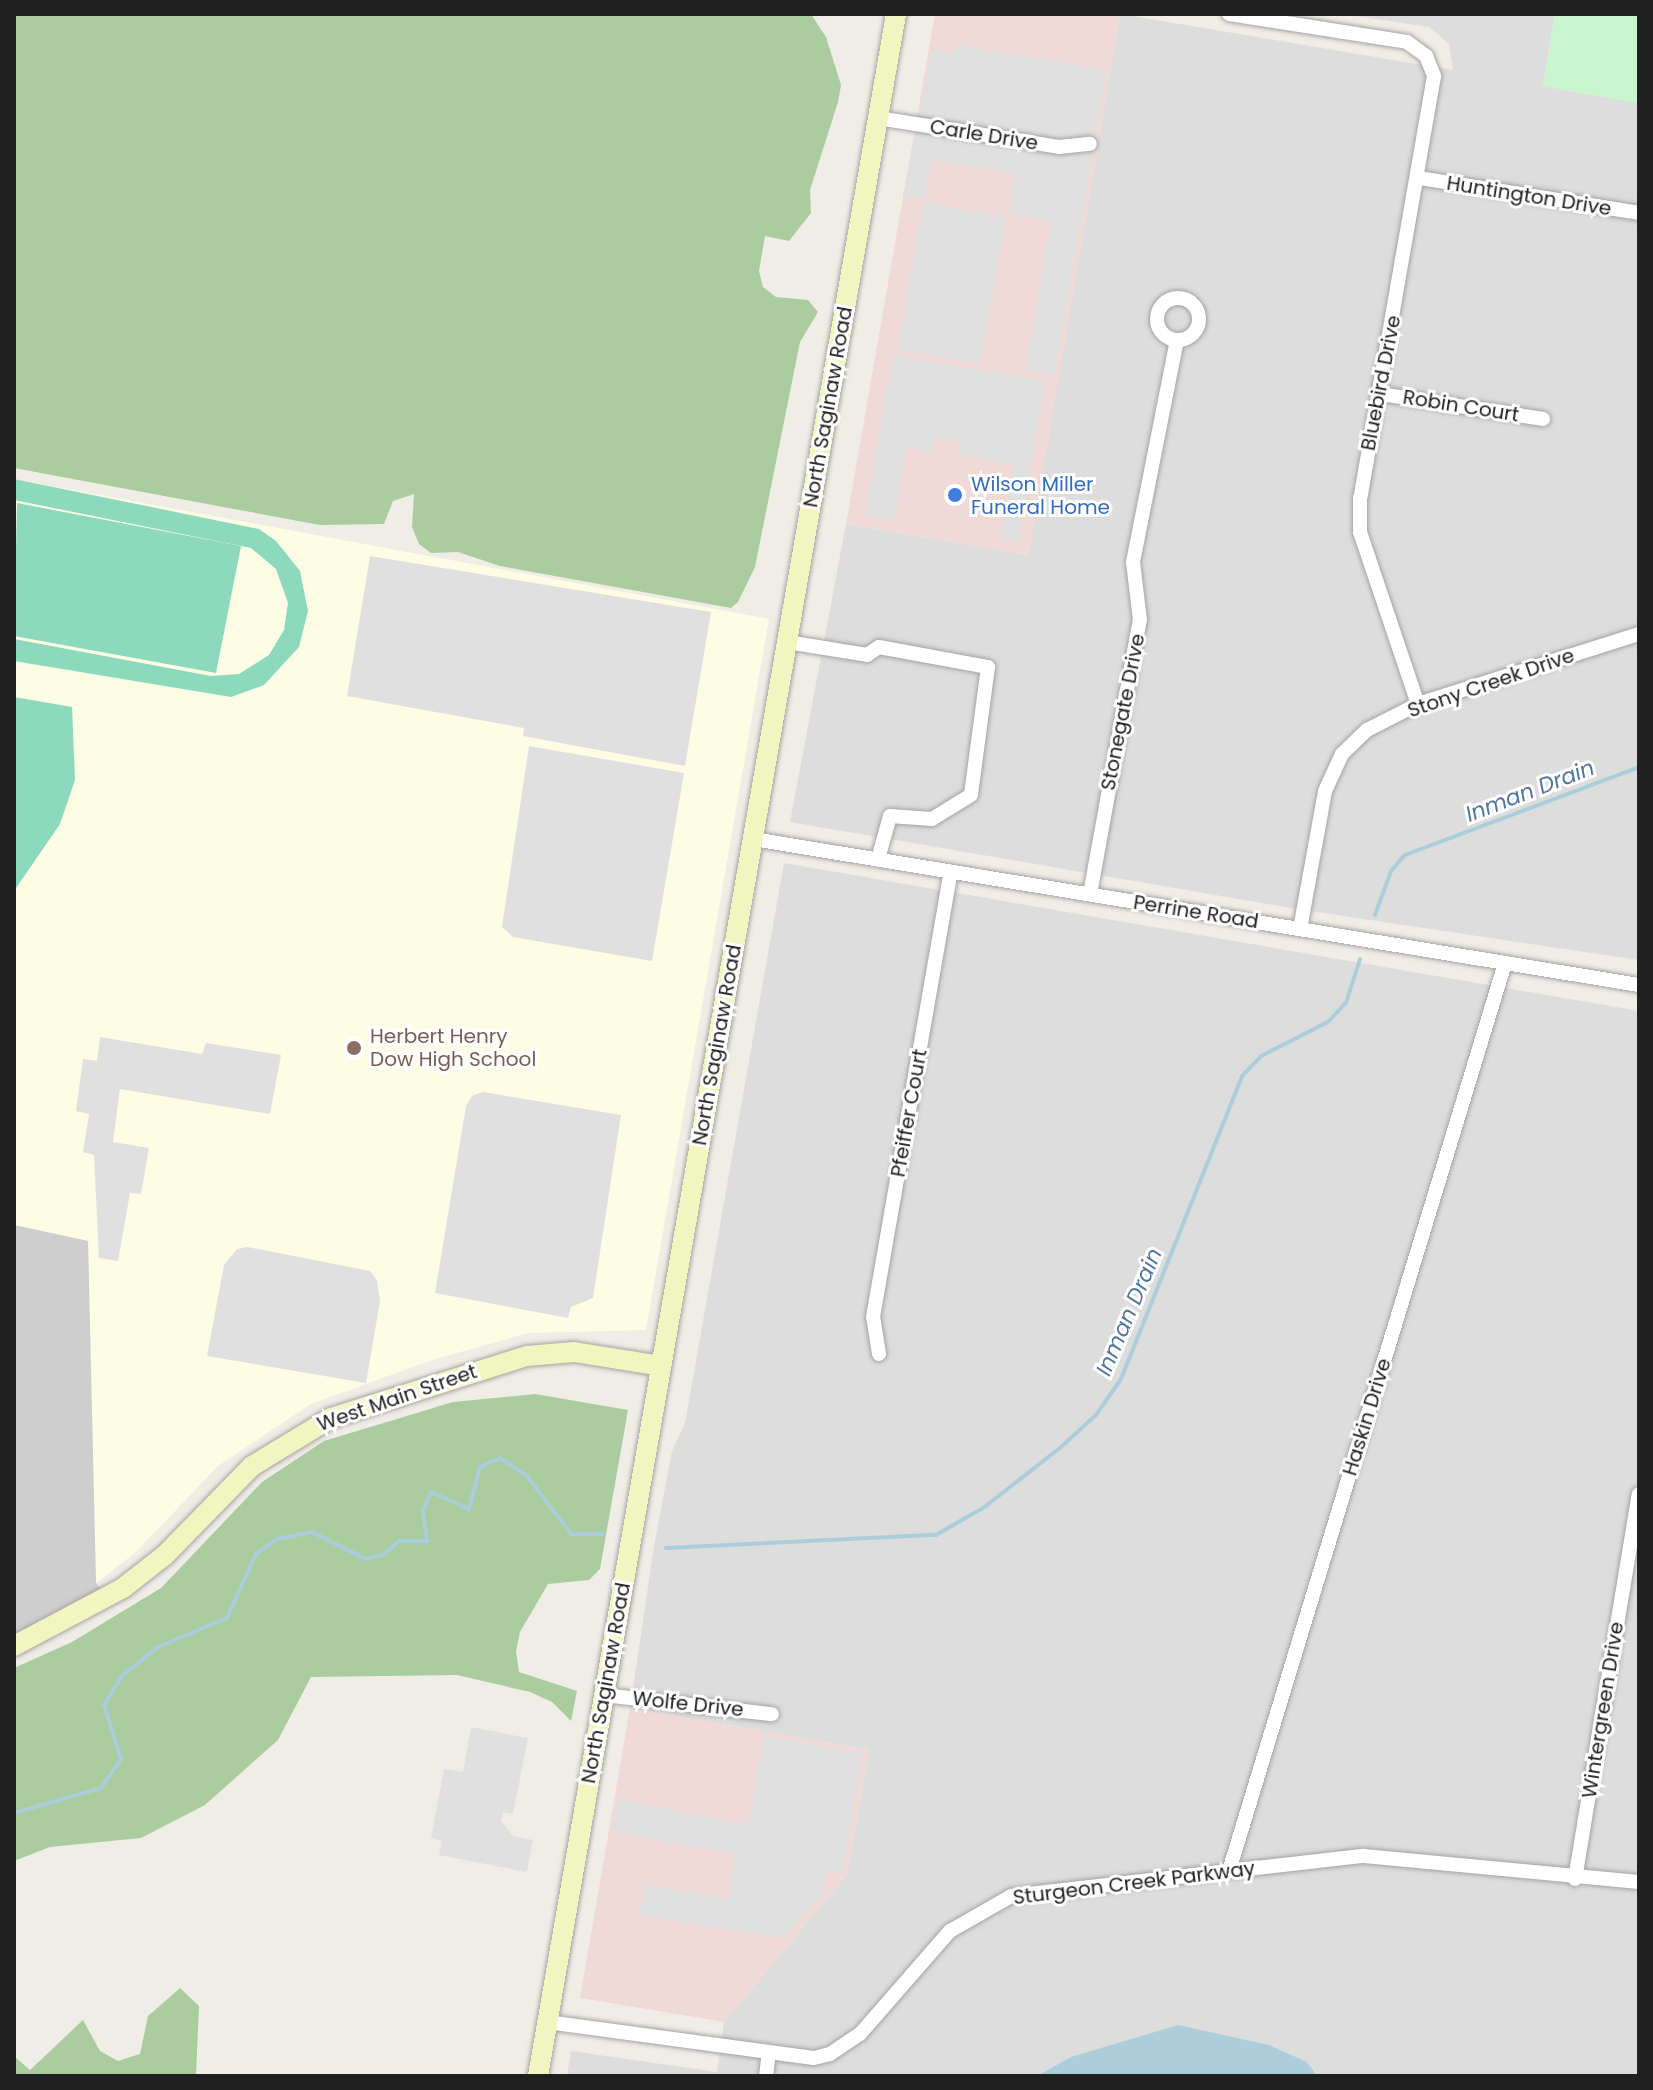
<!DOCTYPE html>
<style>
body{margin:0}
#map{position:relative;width:1653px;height:2090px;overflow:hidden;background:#f0ede7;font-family:Poppins,sans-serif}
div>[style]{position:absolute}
.residential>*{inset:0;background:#dedddd}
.commercial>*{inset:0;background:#efdad8}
.education>*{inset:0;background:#fcfde4}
.religious>*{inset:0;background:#cecece}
.forest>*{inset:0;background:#abcc9f}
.park>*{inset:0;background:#c9f6ce}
.pitch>*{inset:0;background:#8cd9be}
.parking>*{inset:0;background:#e0e0e0}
.water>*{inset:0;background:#abceda}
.stream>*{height:4px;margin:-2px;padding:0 2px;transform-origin:2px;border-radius:2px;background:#abceda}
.roads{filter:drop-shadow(0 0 2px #a4a4a4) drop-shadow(0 0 2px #a4a4a4)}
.street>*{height:14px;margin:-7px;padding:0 7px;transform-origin:7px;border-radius:7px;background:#fff}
.street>.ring{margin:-7px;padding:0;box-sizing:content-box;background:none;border:14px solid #fff;border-radius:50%}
.secondary>*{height:20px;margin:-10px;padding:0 10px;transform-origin:10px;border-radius:10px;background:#f1f5c0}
.dots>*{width:22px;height:22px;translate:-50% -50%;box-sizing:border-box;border:4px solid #fff;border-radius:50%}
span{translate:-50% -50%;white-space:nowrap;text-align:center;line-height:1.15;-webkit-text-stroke:6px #fff;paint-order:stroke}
.street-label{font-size:20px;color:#202020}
.shop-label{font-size:20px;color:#366cbe}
.left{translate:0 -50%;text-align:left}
.education-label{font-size:20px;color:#785e54}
.water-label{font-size:22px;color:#5076a2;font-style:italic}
.frame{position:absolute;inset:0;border:16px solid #202020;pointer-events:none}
</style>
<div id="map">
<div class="residential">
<i style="clip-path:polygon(1120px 14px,1453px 70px,1449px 44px,1429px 27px,1342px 14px,1555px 14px,1543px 86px,1639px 103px,1639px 960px,1303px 910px,790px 822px,846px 524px,1028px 555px)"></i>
<i style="clip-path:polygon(784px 863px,1639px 1011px,1639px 2076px,567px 2076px,571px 2051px,717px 2072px,724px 2022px,847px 1874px,869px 1750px,630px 1708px,654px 1546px,672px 1451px,685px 1423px)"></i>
</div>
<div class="commercial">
<i style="clip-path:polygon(935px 14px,1120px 14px,1029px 555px,846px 524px)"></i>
<i style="clip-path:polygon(630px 1708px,869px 1750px,847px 1874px,724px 2022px,580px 1998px)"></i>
</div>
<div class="education">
<i style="clip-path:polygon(14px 479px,769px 619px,646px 1330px,529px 1333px,435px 1359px,311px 1404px,218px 1466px,135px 1553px,96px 1583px,88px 1241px,14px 1225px)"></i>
</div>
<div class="religious">
<i style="clip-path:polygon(14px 1225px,88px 1241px,96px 1583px,101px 1589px,14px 1634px)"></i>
</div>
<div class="forest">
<i style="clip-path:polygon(14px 14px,811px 14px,826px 37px,841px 85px,838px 102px,810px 190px,811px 213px,789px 241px,765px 236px,759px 271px,763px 287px,776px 297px,808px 300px,818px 312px,800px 342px,755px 567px,738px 602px,731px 608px,500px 566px,458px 552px,431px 553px,419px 544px,412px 527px,414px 494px,393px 501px,384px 524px,320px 525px,14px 468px)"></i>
<i style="clip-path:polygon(535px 1394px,628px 1410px,600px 1569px,589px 1580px,548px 1584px,520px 1632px,516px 1651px,519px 1672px,577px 1691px,571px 1721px,552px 1702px,530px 1692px,457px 1675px,311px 1677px,278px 1740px,205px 1805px,141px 1838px,50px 1847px,14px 1861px,14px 1668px,72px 1642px,161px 1588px,262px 1482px,324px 1441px,453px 1402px)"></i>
<i style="clip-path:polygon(180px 1988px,199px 2006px,196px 2076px,14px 2076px,14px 2056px,30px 2070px,83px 2020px,100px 2051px,118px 2061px,140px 2054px,148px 2016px)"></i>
</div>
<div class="park">
<i style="clip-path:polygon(1555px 14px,1639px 14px,1639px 103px,1543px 86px)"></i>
</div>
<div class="pitch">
<i style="clip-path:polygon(14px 479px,259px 529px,276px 541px,300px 571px,308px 611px,299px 647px,264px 685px,231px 697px,14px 661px,14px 639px,211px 676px,239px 674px,269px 655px,284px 630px,288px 603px,276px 569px,251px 548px,14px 500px)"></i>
<i style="clip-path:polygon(17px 503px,241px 546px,216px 673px,14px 636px)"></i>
<i style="clip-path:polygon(14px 697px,72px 707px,75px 780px,60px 824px,14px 891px)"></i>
</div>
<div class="parking">
<i style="clip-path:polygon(957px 45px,1107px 70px,1054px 375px,1026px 370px,1051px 221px,1009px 213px,1015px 174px,932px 160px,924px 200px,903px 196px,932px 49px,956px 53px)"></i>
<i style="clip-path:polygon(923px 202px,1006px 217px,980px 364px,898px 350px)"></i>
<i style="clip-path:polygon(893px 356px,1045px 381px,1018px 542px,1001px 539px,1014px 465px,959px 455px,961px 442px,934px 437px,932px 451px,907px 447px,894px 521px,865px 516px)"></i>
<i style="clip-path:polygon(370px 556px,711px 612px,685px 766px,523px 736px,524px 728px,347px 696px)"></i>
<i style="clip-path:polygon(529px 746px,684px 773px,652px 961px,513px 937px,502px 927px)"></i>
<i style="clip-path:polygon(100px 1037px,202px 1054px,206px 1043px,281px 1055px,270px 1114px,120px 1089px,113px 1142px,149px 1148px,141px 1194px,130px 1193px,118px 1261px,99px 1258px,94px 1155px,83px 1152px,89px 1114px,76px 1111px,83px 1059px,97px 1061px)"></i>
<i style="clip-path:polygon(483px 1092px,621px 1115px,593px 1298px,571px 1307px,568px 1318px,435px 1293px,466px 1106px,472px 1096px)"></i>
<i style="clip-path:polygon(247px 1247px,370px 1271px,377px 1280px,380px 1301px,366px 1383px,207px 1356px,224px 1265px,237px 1249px)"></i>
<i style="clip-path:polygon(471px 1727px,528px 1738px,513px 1814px,503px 1812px,501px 1821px,513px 1836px,533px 1840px,527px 1872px,439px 1855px,442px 1841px,431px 1838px,444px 1769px,463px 1772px)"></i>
<i style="clip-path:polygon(764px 1736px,863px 1753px,842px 1873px,827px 1870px,822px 1895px,783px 1938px,639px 1915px,645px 1885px,728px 1899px,736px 1854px,612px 1832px,618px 1799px,748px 1825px)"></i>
</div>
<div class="water">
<i style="clip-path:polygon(1178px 2025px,1269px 2045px,1307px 2062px,1317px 2076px,1037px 2076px,1071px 2057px)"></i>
</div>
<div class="stream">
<i style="left:1375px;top:915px;width:47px;rotate:-70deg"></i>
<i style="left:1391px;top:871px;width:21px;rotate:-49deg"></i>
<i style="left:1405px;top:855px;width:250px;rotate:-20.6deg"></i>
<i style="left:666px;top:1548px;width:270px;rotate:-2.8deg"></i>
<i style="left:936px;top:1535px;width:58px;rotate:-30.1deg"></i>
<i style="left:986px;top:1506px;width:95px;rotate:-38.2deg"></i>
<i style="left:1061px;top:1447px;width:47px;rotate:-42.4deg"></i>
<i style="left:1096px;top:1415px;width:44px;rotate:-55.2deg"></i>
<i style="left:1121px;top:1379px;width:326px;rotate:-68.2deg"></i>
<i style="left:1242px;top:1076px;width:28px;rotate:-46deg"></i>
<i style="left:1261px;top:1056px;width:75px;rotate:-26.9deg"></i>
<i style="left:1328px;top:1022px;width:26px;rotate:-47deg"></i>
<i style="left:1346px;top:1003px;width:46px;rotate:-72.3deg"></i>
<i style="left:14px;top:1813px;width:91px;rotate:-16deg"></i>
<i style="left:101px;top:1788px;width:35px;rotate:-55deg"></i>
<i style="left:121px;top:1759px;width:57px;rotate:-107.5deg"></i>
<i style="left:104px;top:1705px;width:34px;rotate:-58deg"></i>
<i style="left:122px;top:1676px;width:46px;rotate:-38.9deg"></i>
<i style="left:158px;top:1647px;width:75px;rotate:-22.8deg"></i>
<i style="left:227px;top:1618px;width:70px;rotate:-65.6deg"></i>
<i style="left:256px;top:1554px;width:26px;rotate:-36deg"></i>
<i style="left:277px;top:1539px;width:36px;rotate:-11deg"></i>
<i style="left:312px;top:1532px;width:60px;rotate:26.6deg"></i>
<i style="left:366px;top:1559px;width:17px;rotate:-13deg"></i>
<i style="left:383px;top:1555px;width:21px;rotate:-41deg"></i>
<i style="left:399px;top:1541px;width:28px"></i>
<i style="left:427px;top:1541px;width:30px;rotate:-98deg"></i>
<i style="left:423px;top:1511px;width:21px;rotate:-67deg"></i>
<i style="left:431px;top:1492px;width:42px;rotate:24.1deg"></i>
<i style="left:469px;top:1509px;width:43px;rotate:-75.3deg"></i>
<i style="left:480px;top:1467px;width:22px;rotate:-24deg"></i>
<i style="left:500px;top:1458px;width:32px;rotate:34deg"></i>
<i style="left:527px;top:1476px;width:73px;rotate:52.8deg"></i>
<i style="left:571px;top:1534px;width:32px"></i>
</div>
<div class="roads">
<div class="street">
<i style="left:1229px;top:14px;width:180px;rotate:8.9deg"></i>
<i style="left:1407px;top:42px;width:24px;rotate:36deg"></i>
<i style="left:1426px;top:56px;width:22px;rotate:68deg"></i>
<i style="left:1434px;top:76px;width:428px;rotate:99.9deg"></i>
<i style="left:1360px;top:498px;width:34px;rotate:90deg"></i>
<i style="left:1360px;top:532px;width:182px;rotate:71.4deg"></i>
<i style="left:878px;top:118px;width:183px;rotate:9.1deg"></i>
<i style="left:1059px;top:147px;width:31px;rotate:-6deg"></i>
<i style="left:1419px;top:178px;width:223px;rotate:9deg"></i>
<i class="ring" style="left:1157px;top:298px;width:28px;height:28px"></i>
<i style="left:1380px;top:394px;width:165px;rotate:8.7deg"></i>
<i style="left:787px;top:642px;width:81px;rotate:9.2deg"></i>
<i style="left:867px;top:655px;width:14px;rotate:-34deg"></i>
<i style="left:879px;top:647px;width:111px;rotate:10.4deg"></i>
<i style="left:988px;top:667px;width:129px;rotate:97.6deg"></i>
<i style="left:971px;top:795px;width:46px;rotate:148.4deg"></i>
<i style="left:932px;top:819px;width:42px;rotate:-175.9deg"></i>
<i style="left:890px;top:816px;width:45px;rotate:105.6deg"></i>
<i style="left:753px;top:839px;width:898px;rotate:9.36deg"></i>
<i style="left:1090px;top:894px;width:279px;rotate:-79.7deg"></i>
<i style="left:1140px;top:620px;width:58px;rotate:-96.9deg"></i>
<i style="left:1133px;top:562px;width:226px;rotate:-78.8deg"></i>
<i style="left:1300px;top:929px;width:140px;rotate:-79.7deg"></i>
<i style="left:1325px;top:791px;width:41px;rotate:-65.3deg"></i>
<i style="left:1342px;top:754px;width:35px;rotate:-44deg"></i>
<i style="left:1367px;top:730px;width:57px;rotate:-27deg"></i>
<i style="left:1418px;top:704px;width:232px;rotate:-17.6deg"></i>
<i style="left:879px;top:1354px;width:37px;rotate:-99deg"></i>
<i style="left:873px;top:1317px;width:452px;rotate:-80.1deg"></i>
<i style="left:604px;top:1695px;width:169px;rotate:6.5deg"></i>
<i style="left:1229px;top:1871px;width:949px;rotate:-73.09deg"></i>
<i style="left:1575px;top:1879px;width:390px;rotate:-80.6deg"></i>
<i style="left:547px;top:2022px;width:269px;rotate:7.7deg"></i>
<i style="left:814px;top:2058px;width:16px;rotate:-14deg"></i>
<i style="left:830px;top:2054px;width:36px;rotate:-34deg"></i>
<i style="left:860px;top:2034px;width:137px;rotate:-48.9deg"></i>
<i style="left:950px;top:1931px;width:70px;rotate:-29.8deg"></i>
<i style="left:1011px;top:1896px;width:355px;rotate:-6.5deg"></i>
<i style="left:1364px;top:1856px;width:276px;rotate:5.4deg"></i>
<i style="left:766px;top:2076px;width:23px;rotate:-83deg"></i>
</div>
<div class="secondary">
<i style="left:14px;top:1646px;width:123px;rotate:-28deg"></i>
<i style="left:123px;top:1588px;width:52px;rotate:-38deg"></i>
<i style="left:164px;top:1556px;width:126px;rotate:-45.6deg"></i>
<i style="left:252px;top:1466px;width:92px;rotate:-31.3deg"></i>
<i style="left:331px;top:1418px;width:206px;rotate:-17.6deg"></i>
<i style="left:527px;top:1356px;width:47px;rotate:-4.9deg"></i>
<i style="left:574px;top:1352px;width:88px;rotate:9.1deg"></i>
<i style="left:538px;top:2076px;width:2093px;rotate:-80.15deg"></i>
</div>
</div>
<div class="dots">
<i style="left:955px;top:495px;background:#3f7fe0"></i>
<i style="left:354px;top:1048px;background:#8d6e63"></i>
</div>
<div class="street-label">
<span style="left:984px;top:135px;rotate:9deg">Carle Drive</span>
<span style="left:1529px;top:196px;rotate:9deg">Huntington Drive</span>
<span style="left:1381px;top:383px;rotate:-79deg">Bluebird Drive</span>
<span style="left:1461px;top:406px;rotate:9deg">Robin Court</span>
<span style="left:828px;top:407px;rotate:-80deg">North Saginaw Road</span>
<span style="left:1491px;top:683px;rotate:-19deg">Stony Creek Drive</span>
<span style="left:1123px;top:712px;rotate:-79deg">Stonegate Drive</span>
<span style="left:1196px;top:912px;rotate:9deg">Perrine Road</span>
<span style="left:717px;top:1045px;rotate:-80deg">North Saginaw Road</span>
<span style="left:909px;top:1113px;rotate:-80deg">Pfeiffer Court</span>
<span style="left:397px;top:1398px;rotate:-19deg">West Main Street</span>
<span style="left:1367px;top:1417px;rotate:-73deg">Haskin Drive</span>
<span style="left:606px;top:1683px;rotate:-80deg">North Saginaw Road</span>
<span style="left:688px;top:1704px;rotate:6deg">Wolfe Drive</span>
<span style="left:1603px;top:1710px;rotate:-81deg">Wintergreen Drive</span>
<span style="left:1134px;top:1883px;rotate:-7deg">Sturgeon Creek Parkway</span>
</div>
<div class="shop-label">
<span class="left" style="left:971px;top:496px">Wilson Miller<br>Funeral Home</span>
</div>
<div class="education-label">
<span class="left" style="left:370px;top:1048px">Herbert Henry<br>Dow High School</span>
</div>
<div class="water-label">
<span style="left:1530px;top:791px;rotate:-21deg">Inman Drain</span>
<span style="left:1129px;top:1312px;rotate:-67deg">Inman Drain</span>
</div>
<div class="frame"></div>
</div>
